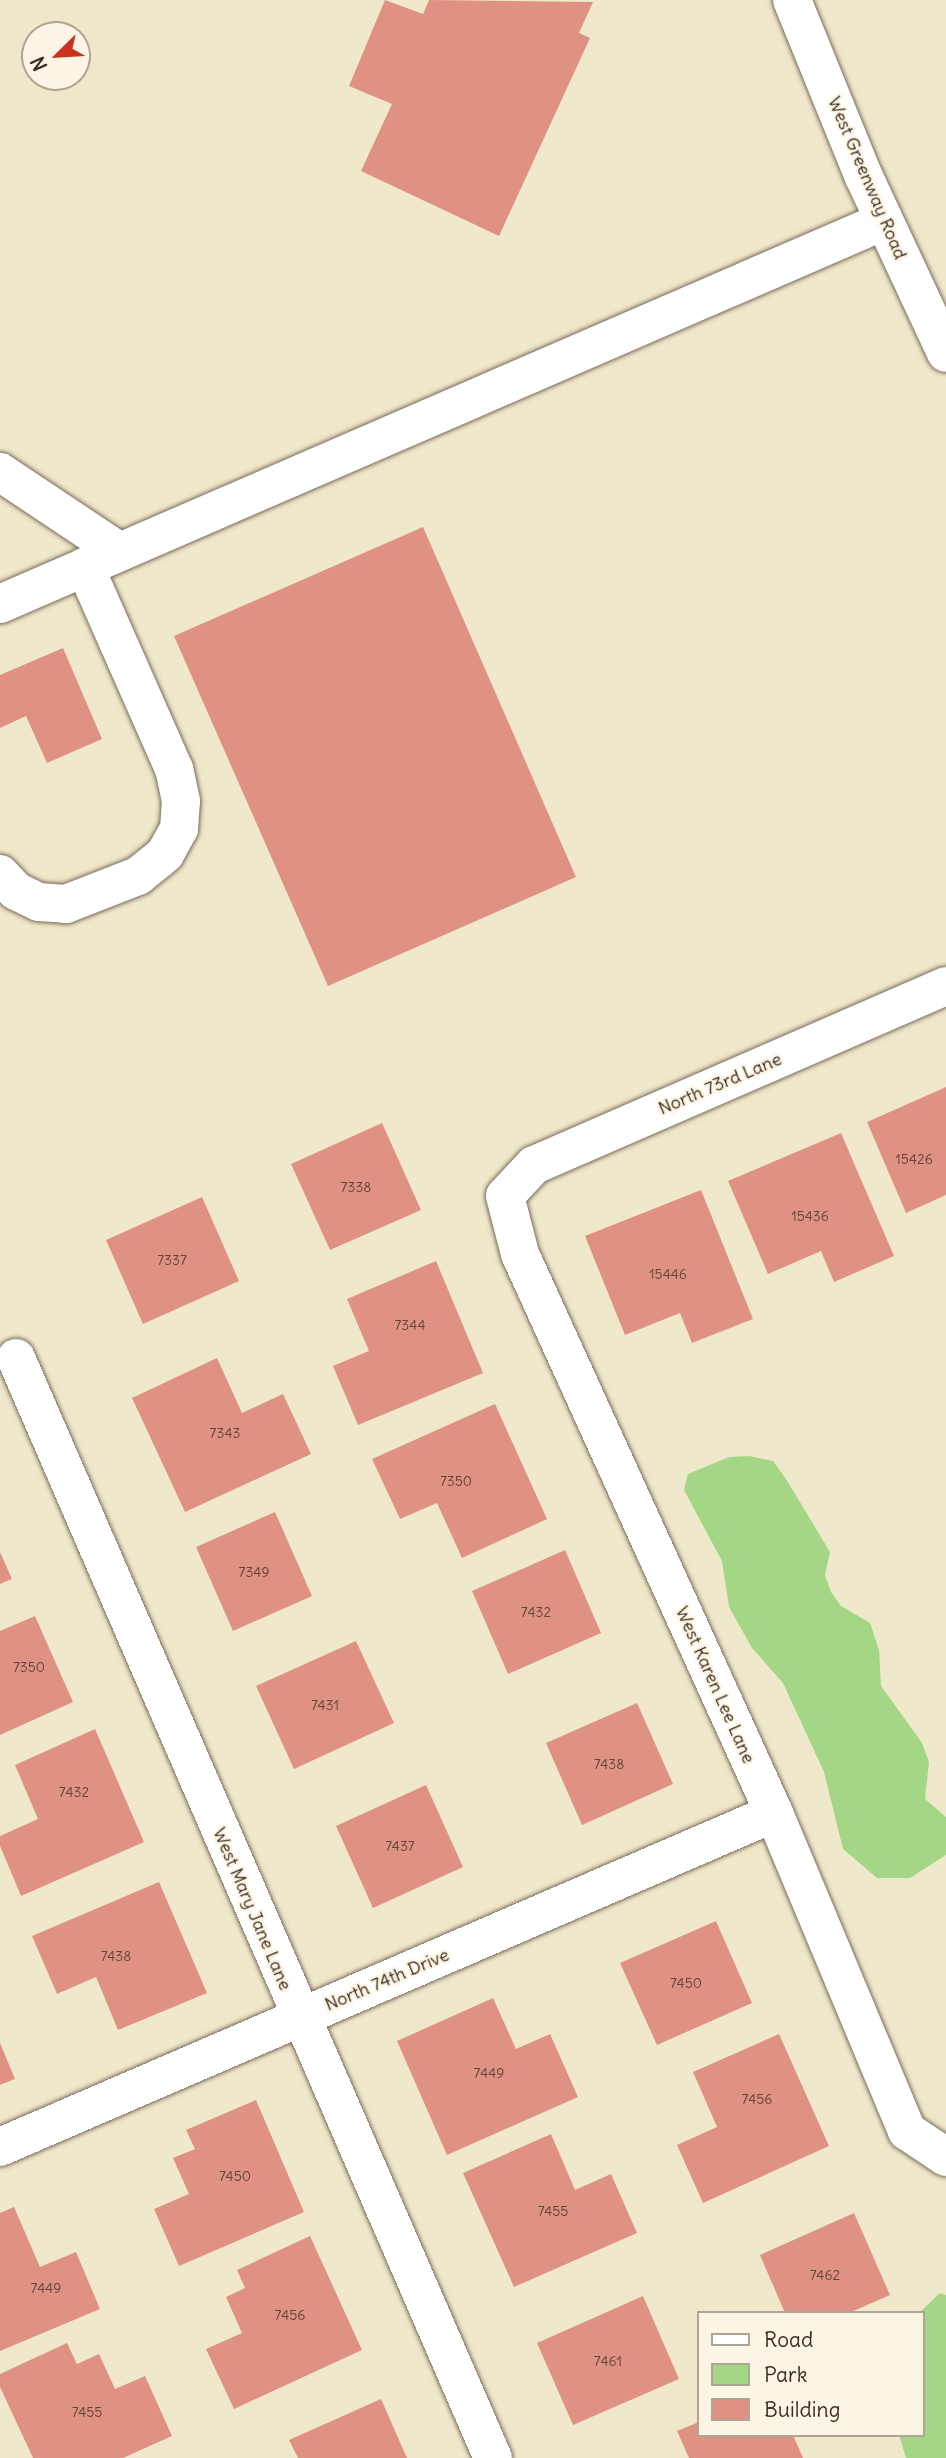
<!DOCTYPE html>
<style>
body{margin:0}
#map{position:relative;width:946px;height:2458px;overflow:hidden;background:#f0e8cb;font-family:Delius,sans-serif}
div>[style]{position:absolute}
.green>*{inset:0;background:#a3d685}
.building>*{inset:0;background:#df9284}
.roads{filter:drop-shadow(0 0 2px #7a6c5b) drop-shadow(0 0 2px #7a6c5b)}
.minor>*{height:38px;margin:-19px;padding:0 19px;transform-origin:19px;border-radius:19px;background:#fff}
span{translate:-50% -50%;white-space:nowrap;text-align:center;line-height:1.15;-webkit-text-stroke:5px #fcf5e5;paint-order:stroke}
.number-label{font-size:14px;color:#644438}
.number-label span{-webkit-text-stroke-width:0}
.street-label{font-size:18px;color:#3b2a1e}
.legend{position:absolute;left:697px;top:2311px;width:228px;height:126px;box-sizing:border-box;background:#fcf5e5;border:2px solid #afa495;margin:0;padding:9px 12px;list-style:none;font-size:21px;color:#3b2a1e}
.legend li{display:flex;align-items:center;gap:14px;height:35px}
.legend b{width:35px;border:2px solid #afa495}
.north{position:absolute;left:21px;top:21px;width:70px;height:70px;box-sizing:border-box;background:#fcf5e5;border:2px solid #afa495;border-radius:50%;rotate:246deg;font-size:19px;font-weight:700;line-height:28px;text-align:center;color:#3b2a1e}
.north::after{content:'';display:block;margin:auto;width:24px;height:32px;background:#c8321e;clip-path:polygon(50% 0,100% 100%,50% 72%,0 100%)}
</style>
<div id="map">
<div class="green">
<i style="clip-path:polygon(749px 1456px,773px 1461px,786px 1479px,830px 1552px,825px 1575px,831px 1592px,841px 1606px,870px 1623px,879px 1650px,881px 1686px,922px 1743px,929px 1762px,925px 1799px,946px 1817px,946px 1855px,910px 1878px,877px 1878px,843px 1849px,824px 1772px,783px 1683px,752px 1648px,729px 1607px,722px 1561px,684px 1490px,688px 1474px,729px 1457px)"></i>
<i style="clip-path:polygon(940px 2293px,946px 2295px,946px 2458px,906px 2458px,899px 2435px,923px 2435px,923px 2313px,919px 2313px)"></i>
</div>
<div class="building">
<i style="clip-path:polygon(385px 0,423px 14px,429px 0,593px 2px,579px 33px,590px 38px,499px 236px,361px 171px,392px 104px,349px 86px)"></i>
<i style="clip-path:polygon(423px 527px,576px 877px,328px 986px,174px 636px)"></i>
<i style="clip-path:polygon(63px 648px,102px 739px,47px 763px,26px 716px,0 728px,0 675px)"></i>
<i style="clip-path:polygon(946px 1087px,946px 1195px,906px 1213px,867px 1122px)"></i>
<i style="clip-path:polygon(382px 1123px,421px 1210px,330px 1250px,291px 1164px)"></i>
<i style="clip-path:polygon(841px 1133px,894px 1256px,834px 1282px,821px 1251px,768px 1274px,728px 1181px)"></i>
<i style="clip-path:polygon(701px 1190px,753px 1319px,692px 1343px,680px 1313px,625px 1335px,585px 1236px)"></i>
<i style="clip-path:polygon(202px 1197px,239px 1281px,143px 1324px,106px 1240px)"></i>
<i style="clip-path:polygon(436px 1261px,483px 1373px,358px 1425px,333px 1366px,369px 1351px,347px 1299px)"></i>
<i style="clip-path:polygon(217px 1358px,242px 1413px,283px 1394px,311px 1454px,185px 1512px,132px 1398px)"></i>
<i style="clip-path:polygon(495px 1404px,547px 1519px,462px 1558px,437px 1503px,400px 1519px,372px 1459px)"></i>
<i style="clip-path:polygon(275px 1512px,312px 1596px,233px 1631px,196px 1547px)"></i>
<i style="clip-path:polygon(565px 1550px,601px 1633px,508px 1674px,472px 1591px)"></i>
<i style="clip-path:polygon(0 1552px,12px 1579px,0 1584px)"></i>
<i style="clip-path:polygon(35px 1616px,73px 1702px,0 1735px,0 1631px)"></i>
<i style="clip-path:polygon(356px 1641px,394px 1723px,294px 1769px,256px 1686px)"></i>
<i style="clip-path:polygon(637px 1703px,673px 1784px,582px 1825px,546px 1743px)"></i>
<i style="clip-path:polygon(95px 1729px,144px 1842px,21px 1896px,0 1846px,0 1836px,38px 1819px,15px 1765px)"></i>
<i style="clip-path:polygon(426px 1785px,463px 1867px,373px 1908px,336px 1826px)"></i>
<i style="clip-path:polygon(159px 1882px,207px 1993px,118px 2030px,96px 1977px,57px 1994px,32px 1936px)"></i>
<i style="clip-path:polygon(716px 1921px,752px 2003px,657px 2045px,620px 1963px)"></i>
<i style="clip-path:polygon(493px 1998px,516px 2049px,550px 2034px,578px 2097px,447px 2155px,397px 2041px)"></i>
<i style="clip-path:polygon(779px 2034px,829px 2146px,703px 2203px,677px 2145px,717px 2127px,693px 2072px)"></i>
<i style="clip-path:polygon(0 2043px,15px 2079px,0 2085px)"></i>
<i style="clip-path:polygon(256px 2100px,304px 2212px,179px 2266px,154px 2209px,189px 2194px,173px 2158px,195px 2149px,186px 2130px)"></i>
<i style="clip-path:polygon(551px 2134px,575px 2190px,611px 2174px,637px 2233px,514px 2287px,463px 2173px)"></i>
<i style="clip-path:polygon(14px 2207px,40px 2267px,76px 2252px,100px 2309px,0 2351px,0 2213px)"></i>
<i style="clip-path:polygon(854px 2213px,890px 2295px,849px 2313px,785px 2313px,760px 2255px)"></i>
<i style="clip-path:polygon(310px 2236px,362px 2350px,234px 2409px,206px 2349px,242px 2333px,226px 2297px,245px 2288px,237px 2270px)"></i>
<i style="clip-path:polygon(643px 2296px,679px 2379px,573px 2425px,537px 2343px)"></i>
<i style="clip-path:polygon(67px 2343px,77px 2364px,99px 2354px,115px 2389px,145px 2376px,172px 2436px,123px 2458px,33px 2458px,0 2387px,0 2374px)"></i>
<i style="clip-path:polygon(381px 2399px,407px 2458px,298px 2458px,289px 2440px)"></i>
<i style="clip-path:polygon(699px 2422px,699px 2435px,793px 2435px,803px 2458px,689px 2458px,677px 2431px)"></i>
</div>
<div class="roads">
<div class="minor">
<i style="left:792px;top:0;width:191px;rotate:67.9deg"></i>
<i style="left:864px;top:177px;width:194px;rotate:65deg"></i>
<i style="left:0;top:472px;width:144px;rotate:33.7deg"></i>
<i style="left:0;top:604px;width:963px;rotate:-23.43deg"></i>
<i style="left:0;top:874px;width:23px;rotate:47deg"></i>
<i style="left:16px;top:891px;width:25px;rotate:26deg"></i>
<i style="left:39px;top:902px;width:27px;rotate:4deg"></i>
<i style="left:66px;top:904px;width:77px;rotate:-21.3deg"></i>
<i style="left:138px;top:876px;width:35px;rotate:-39deg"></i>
<i style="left:165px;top:854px;width:29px;rotate:-61deg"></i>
<i style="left:179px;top:829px;width:28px;rotate:-86deg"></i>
<i style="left:181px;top:801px;width:33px;rotate:-102deg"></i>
<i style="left:174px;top:769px;width:221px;rotate:-113.8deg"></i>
<i style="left:946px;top:986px;width:449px;rotate:156.5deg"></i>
<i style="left:534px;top:1165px;width:42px;rotate:133.1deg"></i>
<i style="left:505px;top:1196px;width:60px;rotate:75.5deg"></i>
<i style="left:520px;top:1254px;width:614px;rotate:65.56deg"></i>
<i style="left:774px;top:1813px;width:345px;rotate:67.3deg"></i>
<i style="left:907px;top:2131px;width:47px;rotate:33.7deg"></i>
<i style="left:16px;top:1358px;width:1199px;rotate:66.56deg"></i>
<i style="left:0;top:2147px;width:843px;rotate:-23.34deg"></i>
</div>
</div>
<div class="number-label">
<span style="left:914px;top:1159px">15426</span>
<span style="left:356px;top:1187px">7338</span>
<span style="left:810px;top:1216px">15436</span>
<span style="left:172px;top:1260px">7337</span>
<span style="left:668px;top:1274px">15446</span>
<span style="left:410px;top:1325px">7344</span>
<span style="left:225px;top:1433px">7343</span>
<span style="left:456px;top:1481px">7350</span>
<span style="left:254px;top:1572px">7349</span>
<span style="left:536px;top:1612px">7432</span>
<span style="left:29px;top:1667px">7350</span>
<span style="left:325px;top:1705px">7431</span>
<span style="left:609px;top:1764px">7438</span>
<span style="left:74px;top:1792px">7432</span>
<span style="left:400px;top:1846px">7437</span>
<span style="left:116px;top:1956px">7438</span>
<span style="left:686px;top:1983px">7450</span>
<span style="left:489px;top:2073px">7449</span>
<span style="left:757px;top:2099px">7456</span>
<span style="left:235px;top:2176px">7450</span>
<span style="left:553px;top:2211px">7455</span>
<span style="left:825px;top:2275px">7462</span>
<span style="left:46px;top:2288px">7449</span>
<span style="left:290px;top:2315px">7456</span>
<span style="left:608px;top:2361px">7461</span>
<span style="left:87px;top:2412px">7455</span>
</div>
<div class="street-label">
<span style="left:867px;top:178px;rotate:67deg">West Greenway Road</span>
<span style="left:720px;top:1084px;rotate:-23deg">North 73rd Lane</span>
<span style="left:715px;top:1685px;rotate:66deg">West Karen Lee Lane</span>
<span style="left:252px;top:1909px;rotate:67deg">West Mary Jane Lane</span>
<span style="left:387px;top:1980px;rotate:-23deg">North 74th Drive</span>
</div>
<ul class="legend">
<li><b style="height:9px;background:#fff"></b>Road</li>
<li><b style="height:19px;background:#a3d685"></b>Park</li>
<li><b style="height:19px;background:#df9284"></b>Building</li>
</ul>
<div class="north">N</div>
</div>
